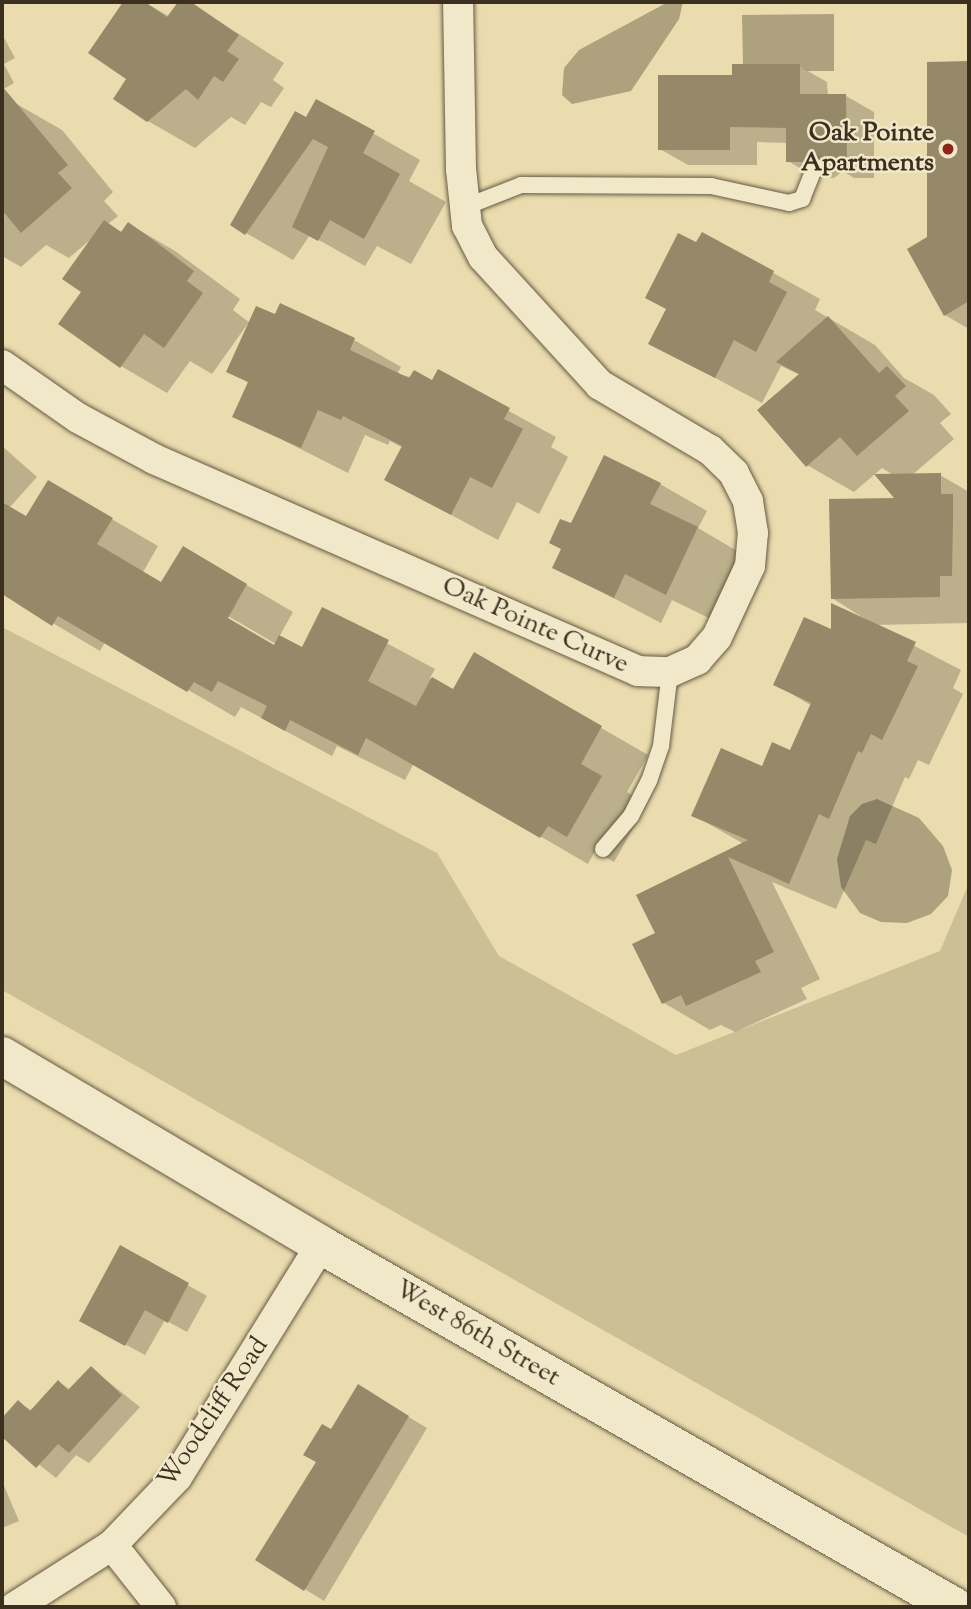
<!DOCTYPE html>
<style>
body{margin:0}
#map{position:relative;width:971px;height:1609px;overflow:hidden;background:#eadcae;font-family:"Sorts Mill Goudy",serif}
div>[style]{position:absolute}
.green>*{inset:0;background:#ccbf96}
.water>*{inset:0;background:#aea17d}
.shadow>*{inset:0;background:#0003}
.building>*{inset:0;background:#968969}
.roads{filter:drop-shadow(0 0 2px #675a43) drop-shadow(0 0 2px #675a43)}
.lane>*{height:16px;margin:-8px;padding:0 8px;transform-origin:8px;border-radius:8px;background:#f1e8ca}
.street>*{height:30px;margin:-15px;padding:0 15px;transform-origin:15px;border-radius:15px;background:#f1e8ca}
.secondary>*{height:38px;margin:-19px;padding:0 19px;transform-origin:19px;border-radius:19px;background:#f1e8ca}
.dots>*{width:19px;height:19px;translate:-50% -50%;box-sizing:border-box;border:4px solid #f1e8ca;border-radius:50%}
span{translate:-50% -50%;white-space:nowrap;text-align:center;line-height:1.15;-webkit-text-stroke:5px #f1e8ca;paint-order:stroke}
.poi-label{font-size:26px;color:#3b2f1f;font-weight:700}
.right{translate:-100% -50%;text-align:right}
.street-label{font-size:26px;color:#3b2f1f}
.frame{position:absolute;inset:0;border:4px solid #3b2f1f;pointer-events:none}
</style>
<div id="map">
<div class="green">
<i style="clip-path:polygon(2px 627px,437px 853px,499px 956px,676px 1055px,940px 951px,969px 883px,969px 1537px,2px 990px)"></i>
</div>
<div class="water">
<i style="clip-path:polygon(668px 2px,683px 2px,679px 19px,631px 91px,572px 104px,562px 95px,564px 68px,579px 50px)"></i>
<i style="clip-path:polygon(834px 14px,834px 71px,807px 71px,798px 65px,743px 65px,742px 15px)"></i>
<i style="clip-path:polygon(877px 799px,919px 818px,943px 846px,952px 870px,948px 896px,931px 914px,907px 923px,881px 922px,860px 913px,841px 887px,837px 859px,850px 816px,862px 804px)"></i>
</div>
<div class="shadow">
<i style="clip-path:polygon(126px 2px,144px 2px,170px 17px,180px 2px,189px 2px,284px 63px,273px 80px,284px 88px,271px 107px,261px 102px,245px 125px,231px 117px,195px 148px,148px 121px,129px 79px,91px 53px)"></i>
<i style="clip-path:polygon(2px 34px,15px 58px,4px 64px,14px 83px,2px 90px)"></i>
<i style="clip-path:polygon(969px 63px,969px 329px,945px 315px,929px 238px,928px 64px)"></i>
<i style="clip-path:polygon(799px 66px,827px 82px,828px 96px,846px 96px,874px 112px,874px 178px,854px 178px,843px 171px,834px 178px,816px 178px,788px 161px,788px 143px,757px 142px,757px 165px,688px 165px,660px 149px,734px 77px)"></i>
<i style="clip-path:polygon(2px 101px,11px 107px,15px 103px,62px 130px,113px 192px,104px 201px,118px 216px,108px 224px,123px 233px,129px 224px,175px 251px,240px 299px,233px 310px,250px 323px,276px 316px,354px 340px,401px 367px,397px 374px,433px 382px,438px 372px,556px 437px,551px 447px,568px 457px,539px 514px,517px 502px,498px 540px,386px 480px,403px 448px,390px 441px,388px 445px,365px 435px,348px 473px,235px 416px,249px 383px,228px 371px,249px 322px,212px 374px,190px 361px,167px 393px,121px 366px,84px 292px,90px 240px,69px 258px,46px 245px,21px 267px,2px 256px)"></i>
<i style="clip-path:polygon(316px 101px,420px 160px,409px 181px,446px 202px,411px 264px,377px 246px,365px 266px,310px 235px,293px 260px,246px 233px)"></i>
<i style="clip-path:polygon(703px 234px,820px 299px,815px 310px,875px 345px,904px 378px,934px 395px,951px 414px,940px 423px,954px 439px,912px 475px,940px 475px,969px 492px,969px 623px,874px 625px,961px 670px,953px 688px,963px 694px,929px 765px,918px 760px,909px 779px,905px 777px,876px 844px,866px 840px,836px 909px,772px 882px,820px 979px,801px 988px,807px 999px,735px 1032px,721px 1025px,710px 1030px,664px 1003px,657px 933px,638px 896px,744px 844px,693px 815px,791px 752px,812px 706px,775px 684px,833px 632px,873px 624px,832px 598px,898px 499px,895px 476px,882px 468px,854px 492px,807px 465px,800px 375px,781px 366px,762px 403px,650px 343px)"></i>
<i style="clip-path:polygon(evenodd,2px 446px,37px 477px,9px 508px,27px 518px,48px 482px,158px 546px,143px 572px,162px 584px,183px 548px,293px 612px,279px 637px,302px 649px,323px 609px,435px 669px,430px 678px,454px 692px,475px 655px,648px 755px,627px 792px,647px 804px,614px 862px,595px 851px,588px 864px,414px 763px,405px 780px,337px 746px,332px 756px,241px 707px,235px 717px,105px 642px,100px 651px,2px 593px,2px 446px,221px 612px,276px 644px,276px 648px,219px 615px,221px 612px)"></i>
<i style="clip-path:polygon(660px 484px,707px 511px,698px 528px,744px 555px,713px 620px,672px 600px,661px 623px,554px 567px,572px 526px)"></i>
<i style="clip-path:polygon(121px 1248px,207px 1296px,187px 1332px,165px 1320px,145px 1355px,81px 1320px)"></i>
<i style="clip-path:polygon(91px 1368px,140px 1407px,89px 1463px,76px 1455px,56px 1478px,2px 1435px,2px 1421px,19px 1403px,33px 1411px,59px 1382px,71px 1390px)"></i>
<i style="clip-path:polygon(377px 1398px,427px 1428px,324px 1601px,258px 1560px,318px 1462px,331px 1431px)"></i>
<i style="clip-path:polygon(2px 1481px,19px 1521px,2px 1528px)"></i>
</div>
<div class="building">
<i style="clip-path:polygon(123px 2px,145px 2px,167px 17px,178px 2px,191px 2px,239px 35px,227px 51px,239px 59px,223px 82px,214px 76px,198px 100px,186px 89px,147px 122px,113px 99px,126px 79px,88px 53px)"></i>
<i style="clip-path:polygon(969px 61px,969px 301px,944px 316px,907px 249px,927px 237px,927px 62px)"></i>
<i style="clip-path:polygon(732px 64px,800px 64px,800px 94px,846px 94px,847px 163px,825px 163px,814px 156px,805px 162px,786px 162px,786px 128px,730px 127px,730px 150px,658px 150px,658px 75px,732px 75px)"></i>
<i style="clip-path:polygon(2px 86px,68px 165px,58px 173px,72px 188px,21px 233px,2px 210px)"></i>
<i style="clip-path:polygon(316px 99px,375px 131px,363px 153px,400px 174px,364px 239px,330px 220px,318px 241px,292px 227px,328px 147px,313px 139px,245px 235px,230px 225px,295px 111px,306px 117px)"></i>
<i style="clip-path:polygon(104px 220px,121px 232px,128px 222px,152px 239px,194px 271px,187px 281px,203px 293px,164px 348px,144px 334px,120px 368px,58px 324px,81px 292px,62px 279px)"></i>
<i style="clip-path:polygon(702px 232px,774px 271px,769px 282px,787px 292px,756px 352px,734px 340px,715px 378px,648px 344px,666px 309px,645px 298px,678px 233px,696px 242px)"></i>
<i style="clip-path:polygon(280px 303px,355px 338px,350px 350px,409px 378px,414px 370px,432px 380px,438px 369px,510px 408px,504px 419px,523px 429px,492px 488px,470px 477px,451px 515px,384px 480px,402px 446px,343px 416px,341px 420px,318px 410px,301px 448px,232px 417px,248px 382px,226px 372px,256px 306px,275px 314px)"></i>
<i style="clip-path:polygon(828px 316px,879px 373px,887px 366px,906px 386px,895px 396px,909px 411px,857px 456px,840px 437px,806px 467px,757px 410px,799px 374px,776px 362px)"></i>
<i style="clip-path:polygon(604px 455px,661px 483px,650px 504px,698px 527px,666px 595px,625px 574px,614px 598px,552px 568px,561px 549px,549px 543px,560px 519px,571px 523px)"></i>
<i style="clip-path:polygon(941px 473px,941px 494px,953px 494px,953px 523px,952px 576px,940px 576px,940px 597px,831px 599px,829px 499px,894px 498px,874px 474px)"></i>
<i style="clip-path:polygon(48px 480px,113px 518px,97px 544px,161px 582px,183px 546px,247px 584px,228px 618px,274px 645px,279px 635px,302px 647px,322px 607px,389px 640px,368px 681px,416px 706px,432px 677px,453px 689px,474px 652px,602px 726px,581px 764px,602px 776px,567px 837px,548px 826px,540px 838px,366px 738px,358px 755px,290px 720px,285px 731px,261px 718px,267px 706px,218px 681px,212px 692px,194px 682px,187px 692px,58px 616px,52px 626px,2px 594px,2px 502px,26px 516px)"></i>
<i style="clip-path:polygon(831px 603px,916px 642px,907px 661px,918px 666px,882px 740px,871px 734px,862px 753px,858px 751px,829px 819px,819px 814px,789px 884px,728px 857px,774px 952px,755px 961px,761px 972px,686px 1006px,681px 995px,662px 1004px,632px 944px,655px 933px,636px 895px,748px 840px,691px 816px,721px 748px,762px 766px,772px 742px,790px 750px,811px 703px,773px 685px,804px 617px,831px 629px)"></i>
<i style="clip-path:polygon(120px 1245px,189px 1283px,168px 1323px,145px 1310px,125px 1346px,79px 1321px)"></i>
<i style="clip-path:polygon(91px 1366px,122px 1395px,69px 1453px,58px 1444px,36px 1468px,2px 1437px,2px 1418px,18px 1400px,30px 1411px,58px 1380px,68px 1390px)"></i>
<i style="clip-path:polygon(358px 1384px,409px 1416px,304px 1591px,255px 1560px,316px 1462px,303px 1455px,322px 1424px,331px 1429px)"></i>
</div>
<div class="roads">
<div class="lane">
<i style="left:465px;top:207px;width:60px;rotate:-21.4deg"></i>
<i style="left:521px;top:185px;width:190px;rotate:0.3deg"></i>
<i style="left:711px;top:186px;width:80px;rotate:12.3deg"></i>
<i style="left:789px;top:203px;width:14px;rotate:-17deg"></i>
<i style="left:802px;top:199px;width:35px;rotate:-68deg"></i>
<i style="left:603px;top:849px;width:43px;rotate:-49.7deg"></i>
<i style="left:631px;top:816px;width:39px;rotate:-63deg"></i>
<i style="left:649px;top:781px;width:37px;rotate:-71deg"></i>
<i style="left:661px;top:746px;width:75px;rotate:-83.1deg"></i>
</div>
<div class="street">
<i style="left:2px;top:365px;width:93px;rotate:34.9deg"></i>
<i style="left:78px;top:418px;width:86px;rotate:28.3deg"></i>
<i style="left:154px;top:459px;width:528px;rotate:23.65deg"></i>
<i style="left:638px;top:671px;width:32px;rotate:2deg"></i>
<i style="left:670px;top:672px;width:30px;rotate:-24deg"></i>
<i style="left:697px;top:660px;width:30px;rotate:-49deg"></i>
<i style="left:717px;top:637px;width:78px;rotate:-65.1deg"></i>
<i style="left:750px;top:566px;width:33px;rotate:-85deg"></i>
<i style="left:753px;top:533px;width:32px;rotate:-99deg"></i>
<i style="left:748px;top:501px;width:31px;rotate:-117deg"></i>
<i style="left:734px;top:473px;width:33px;rotate:-136deg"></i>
<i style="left:710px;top:450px;width:128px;rotate:-149.4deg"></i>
<i style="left:600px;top:385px;width:173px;rotate:-132.4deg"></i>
<i style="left:483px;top:257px;width:35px;rotate:-117deg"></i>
<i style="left:467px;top:226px;width:57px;rotate:-96deg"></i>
<i style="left:461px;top:169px;width:167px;rotate:-91deg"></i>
<i style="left:112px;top:1545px;width:79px;rotate:51.7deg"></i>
<i style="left:15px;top:1607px;width:115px;rotate:-32.6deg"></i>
<i style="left:112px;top:1545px;width:94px;rotate:-46.3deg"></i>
<i style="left:177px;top:1477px;width:273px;rotate:-58.2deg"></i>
</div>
<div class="secondary">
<i style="left:2px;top:1056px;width:371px;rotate:30.6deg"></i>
<i style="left:321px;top:1245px;width:730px;rotate:29.73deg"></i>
</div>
</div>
<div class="dots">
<i style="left:948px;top:149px;background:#8f2418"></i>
</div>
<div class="poi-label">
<span class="right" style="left:934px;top:149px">Oak Pointe<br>Apartments</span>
</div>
<div class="street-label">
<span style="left:535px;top:626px;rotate:24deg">Oak Pointe Curve</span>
<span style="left:477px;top:1334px;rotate:30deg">West 86th Street</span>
<span style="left:214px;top:1413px;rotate:-56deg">Woodcliff Road</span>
</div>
<div class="frame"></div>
</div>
